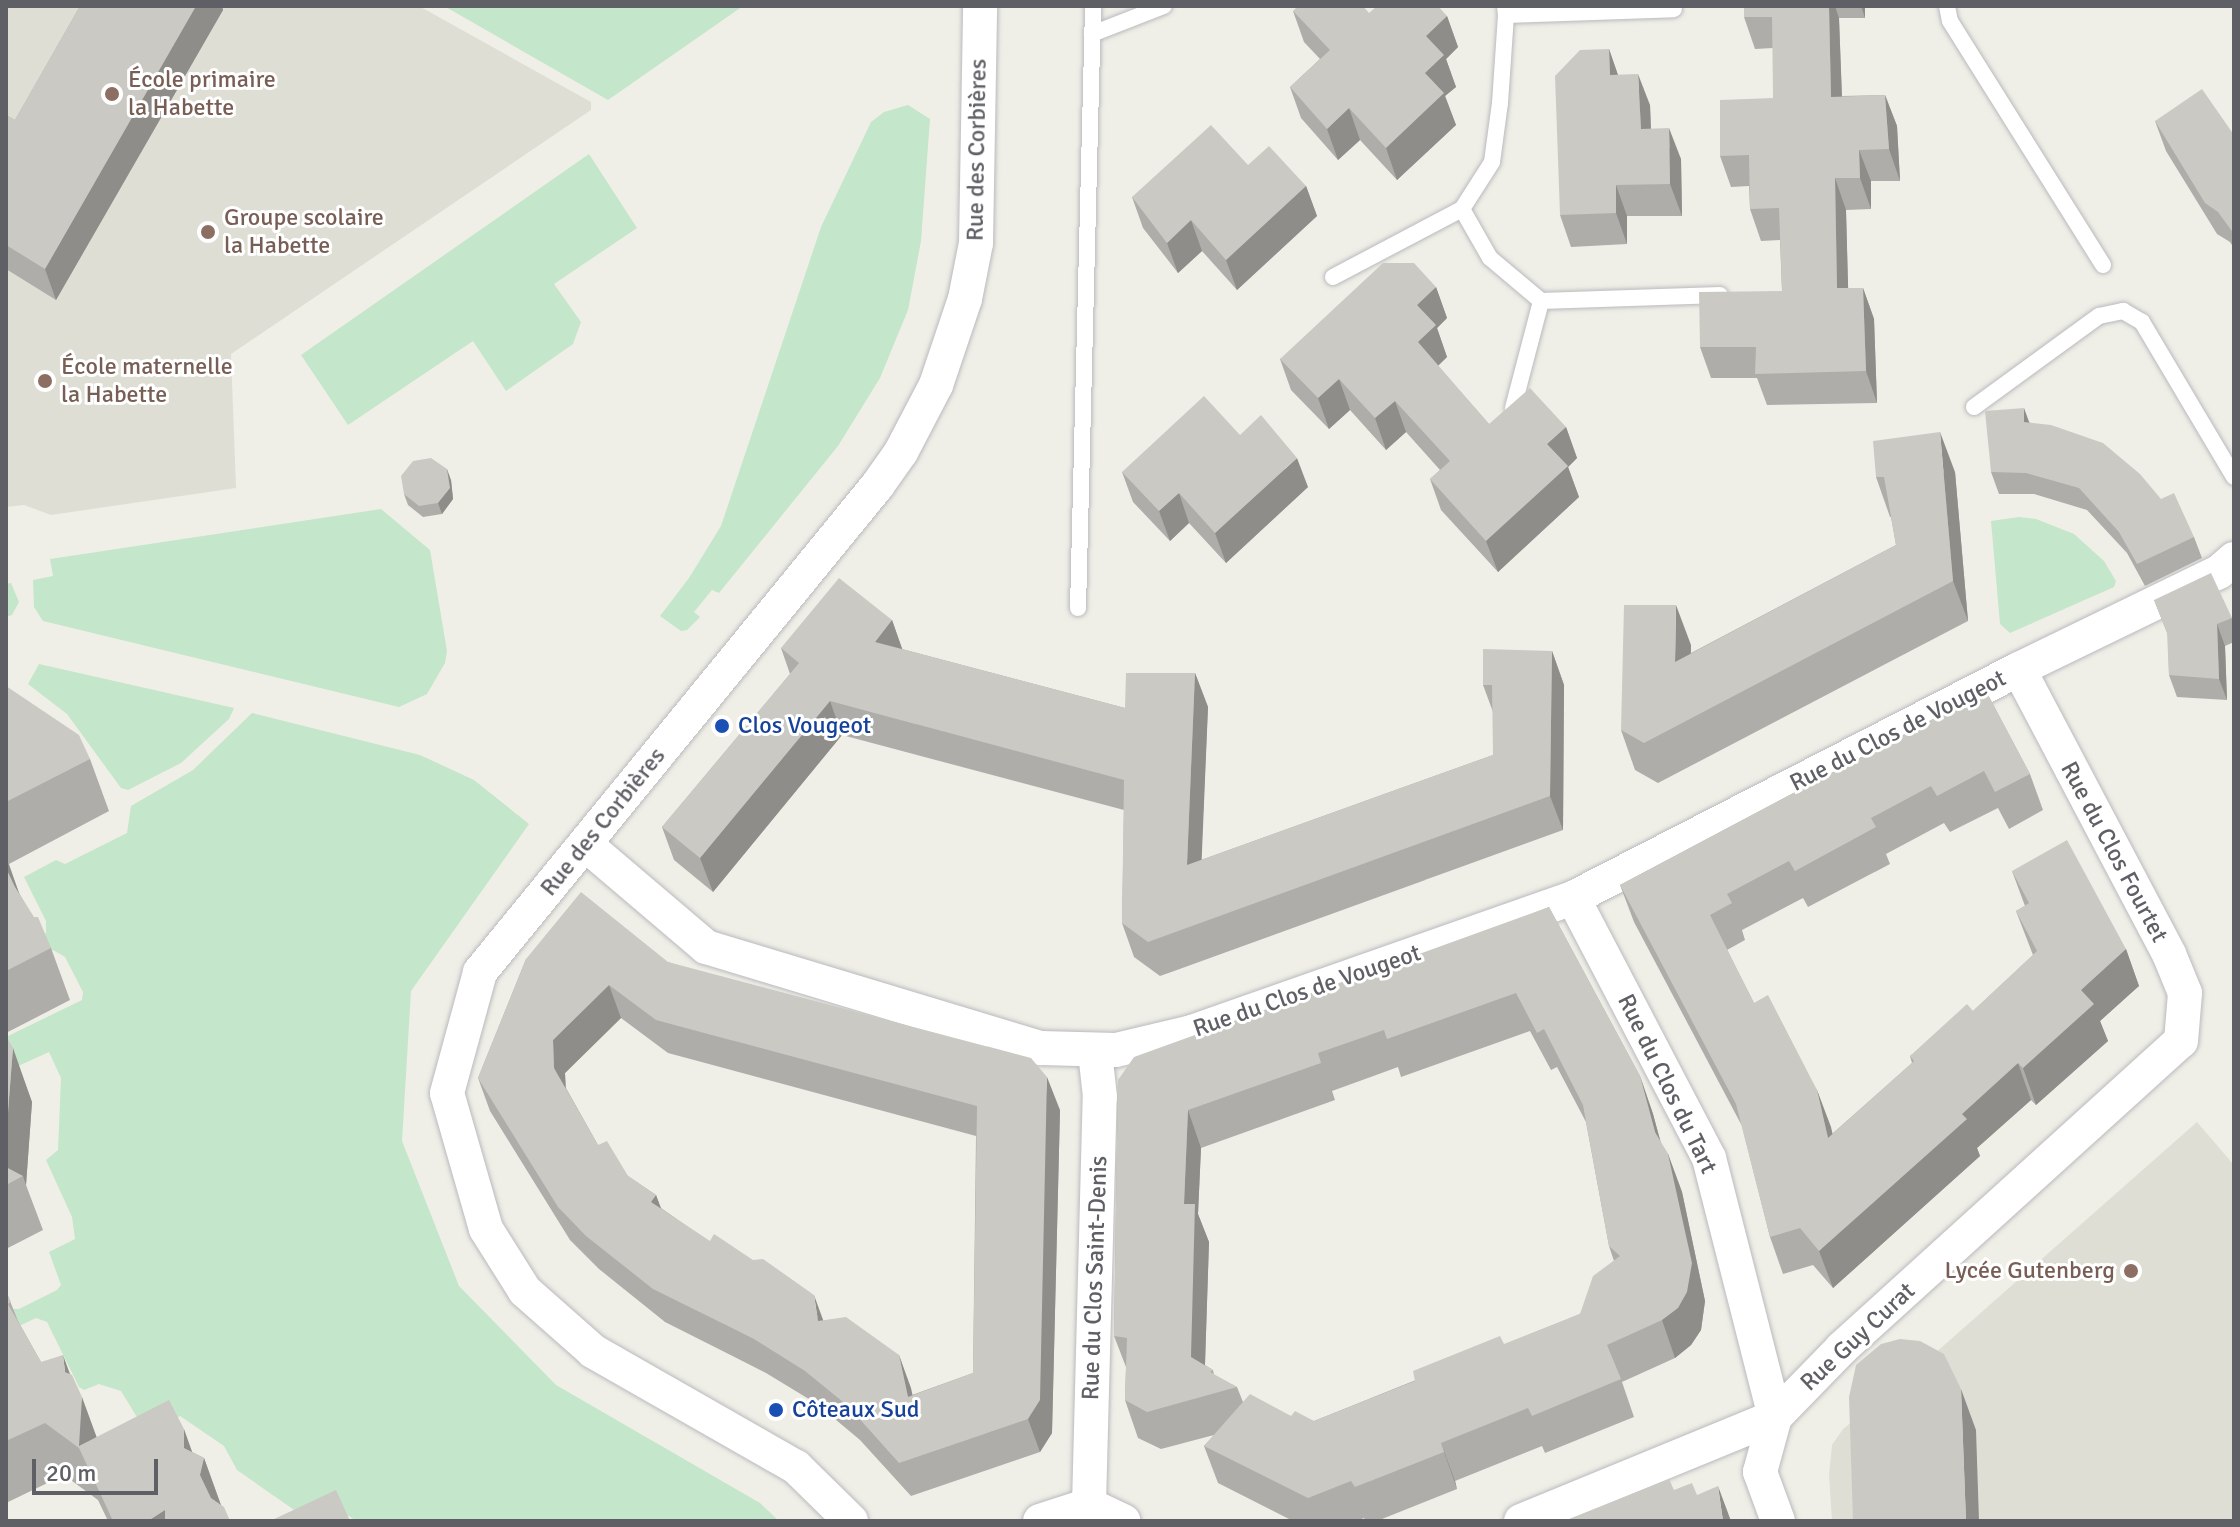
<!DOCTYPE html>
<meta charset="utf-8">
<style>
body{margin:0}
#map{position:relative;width:2240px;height:1527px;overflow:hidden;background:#f0efe7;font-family:Signika,sans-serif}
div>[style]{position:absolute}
.education>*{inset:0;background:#dfded5}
.green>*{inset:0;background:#c4e6ca}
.roads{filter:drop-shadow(0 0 2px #b9babf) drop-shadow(0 0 2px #b9babf)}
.lane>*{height:16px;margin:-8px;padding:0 8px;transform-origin:8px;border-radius:8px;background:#fff}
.street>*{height:34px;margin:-17px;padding:0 17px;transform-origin:17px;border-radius:17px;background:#fff}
.wall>*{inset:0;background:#afada9}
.shaded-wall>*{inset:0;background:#8e8d89}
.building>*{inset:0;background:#cbc9c4}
.dots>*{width:22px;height:22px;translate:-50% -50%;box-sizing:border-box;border:4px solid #fff;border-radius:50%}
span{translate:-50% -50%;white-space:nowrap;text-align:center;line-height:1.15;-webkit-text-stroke:6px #fff;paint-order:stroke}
.education-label{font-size:24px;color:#785e54}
.left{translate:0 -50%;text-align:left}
.right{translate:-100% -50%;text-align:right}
.street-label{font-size:24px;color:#5e6066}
.transit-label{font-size:24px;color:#164399}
.frame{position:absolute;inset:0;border:8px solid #5e6066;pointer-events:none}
.scale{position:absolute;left:32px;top:1459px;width:126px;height:36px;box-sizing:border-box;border:4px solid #5e6066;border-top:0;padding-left:10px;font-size:24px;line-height:28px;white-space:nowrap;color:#5e6066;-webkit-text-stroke:6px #fff;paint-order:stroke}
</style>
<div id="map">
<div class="education">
<i style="clip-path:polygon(6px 6px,419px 6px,591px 102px,591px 110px,231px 354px,236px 488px,51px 515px,24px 505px,6px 507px)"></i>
<i style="clip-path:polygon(2197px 1122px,2234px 1165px,2234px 1521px,1832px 1521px,1829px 1475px,1832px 1445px,1843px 1429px,1908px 1377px)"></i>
</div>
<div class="green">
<i style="clip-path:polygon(444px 6px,743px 6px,608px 100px)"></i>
<i style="clip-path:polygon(908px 105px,930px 119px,921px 241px,908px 310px,880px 378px,838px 446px,719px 593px,712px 590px,694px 612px,700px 617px,687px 630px,681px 631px,660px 616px,689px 578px,721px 526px,821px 227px,871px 122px,884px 112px)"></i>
<i style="clip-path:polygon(589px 154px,637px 228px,554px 284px,581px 322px,573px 344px,506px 391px,473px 341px,348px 425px,301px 355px)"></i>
<i style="clip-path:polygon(381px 509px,430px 550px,447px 651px,445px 663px,427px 694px,399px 707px,43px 621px,34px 607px,33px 580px,53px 576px,50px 559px)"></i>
<i style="clip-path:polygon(2019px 517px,2036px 519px,2074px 534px,2104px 561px,2116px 581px,2114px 587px,2010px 633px,2000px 624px,1991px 521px)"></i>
<i style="clip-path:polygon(11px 583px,19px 602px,12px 615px,6px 617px,6px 584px)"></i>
<i style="clip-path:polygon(39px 664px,234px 708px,229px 719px,181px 763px,128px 790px,121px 788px,67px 714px,28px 684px)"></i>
<i style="clip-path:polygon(252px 713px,420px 755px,474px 780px,529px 824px,411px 991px,402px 1141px,459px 1286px,556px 1385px,760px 1503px,779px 1521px,356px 1521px,349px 1516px,340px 1521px,310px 1521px,237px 1470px,224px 1446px,180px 1416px,146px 1432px,121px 1391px,99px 1384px,84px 1390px,79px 1387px,47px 1322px,36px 1318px,13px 1329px,6px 1309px,19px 1309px,57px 1290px,61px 1285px,49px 1252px,75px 1239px,72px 1217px,46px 1160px,58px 1150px,61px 1078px,49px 1052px,16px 1067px,6px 1037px,82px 1000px,83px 992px,65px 957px,53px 950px,46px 954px,35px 939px,46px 933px,46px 921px,24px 877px,56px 860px,65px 864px,127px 833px,131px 806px,193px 770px)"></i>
</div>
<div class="roads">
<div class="lane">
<i style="left:1505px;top:6px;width:9px;rotate:84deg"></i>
<i style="left:1506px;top:15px;width:168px;rotate:-2deg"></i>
<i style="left:1947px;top:6px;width:15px;rotate:79deg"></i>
<i style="left:1950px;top:21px;width:288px;rotate:57.9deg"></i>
<i style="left:1092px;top:34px;width:77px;rotate:-21.3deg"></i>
<i style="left:1462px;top:209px;width:56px;rotate:60.3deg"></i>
<i style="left:1490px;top:258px;width:67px;rotate:40.1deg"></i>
<i style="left:1541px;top:301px;width:179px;rotate:-1.9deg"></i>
<i style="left:1333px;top:277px;width:146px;rotate:-27.8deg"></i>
<i style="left:1462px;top:209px;width:56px;rotate:-57.4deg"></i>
<i style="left:1492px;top:162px;width:60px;rotate:-82.3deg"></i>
<i style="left:1500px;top:103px;width:88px;rotate:-86.1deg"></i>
<i style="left:1974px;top:407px;width:155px;rotate:-36.1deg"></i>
<i style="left:2099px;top:316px;width:25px;rotate:-12deg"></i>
<i style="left:2123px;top:311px;width:22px;rotate:30deg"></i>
<i style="left:2142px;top:322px;width:180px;rotate:59.3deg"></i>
<i style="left:1513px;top:408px;width:111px;rotate:-75.3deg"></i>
<i style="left:1078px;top:608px;width:602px;rotate:-88.57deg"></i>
</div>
<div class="street">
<i style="left:585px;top:844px;width:159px;rotate:40.4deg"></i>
<i style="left:706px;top:947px;width:350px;rotate:16.8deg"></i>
<i style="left:1041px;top:1048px;width:75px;rotate:1.5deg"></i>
<i style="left:1116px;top:1050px;width:78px;rotate:-13.3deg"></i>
<i style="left:1192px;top:1032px;width:404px;rotate:-19.4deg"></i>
<i style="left:1573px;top:898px;width:501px;rotate:-27.18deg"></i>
<i style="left:2019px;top:669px;width:222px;rotate:-25.9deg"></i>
<i style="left:2219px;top:572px;width:20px;rotate:-41deg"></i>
<i style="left:1573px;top:898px;width:293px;rotate:62.4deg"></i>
<i style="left:1709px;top:1158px;width:267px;rotate:75.7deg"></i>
<i style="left:1775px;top:1417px;width:57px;rotate:105.3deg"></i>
<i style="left:1760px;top:1472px;width:52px;rotate:69.8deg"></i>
<i style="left:1089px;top:1505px;width:408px;rotate:-88.5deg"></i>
<i style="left:1100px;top:1097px;width:45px;rotate:-96.3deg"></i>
<i style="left:851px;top:1521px;width:77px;rotate:-135.5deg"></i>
<i style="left:796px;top:1467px;width:234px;rotate:-150.3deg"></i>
<i style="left:593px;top:1351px;width:91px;rotate:-138.6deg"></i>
<i style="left:525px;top:1291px;width:73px;rotate:-122.2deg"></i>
<i style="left:486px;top:1229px;width:141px;rotate:-106deg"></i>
<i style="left:447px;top:1093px;width:125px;rotate:-74.7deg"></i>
<i style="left:480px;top:972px;width:628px;rotate:-50.76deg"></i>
<i style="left:877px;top:486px;width:42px;rotate:-54.8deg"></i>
<i style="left:901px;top:452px;width:76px;rotate:-62.4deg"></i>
<i style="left:936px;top:385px;width:91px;rotate:-71.4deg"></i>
<i style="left:965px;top:299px;width:57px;rotate:-78.9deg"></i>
<i style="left:976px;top:243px;width:237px;rotate:-89deg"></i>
<i style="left:1040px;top:1521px;width:52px;rotate:-18.1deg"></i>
<i style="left:1089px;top:1505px;width:38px;rotate:25deg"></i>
<i style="left:1521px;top:1521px;width:274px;rotate:-22.3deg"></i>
<i style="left:1775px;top:1417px;width:96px;rotate:-45.8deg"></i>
<i style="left:1842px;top:1348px;width:457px;rotate:-42.2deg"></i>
<i style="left:2181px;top:1041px;width:48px;rotate:-85.2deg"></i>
<i style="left:2185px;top:993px;width:42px;rotate:-112.3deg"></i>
<i style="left:2169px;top:954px;width:322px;rotate:-117.8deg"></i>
</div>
</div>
<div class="wall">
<i style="clip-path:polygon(80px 6px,222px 6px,223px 10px,56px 300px,6px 269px,6px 115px,15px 120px)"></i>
<i style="clip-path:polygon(1744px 6px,1865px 6px,1865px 18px,1839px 18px,1842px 96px,1885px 95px,1897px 126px,1900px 181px,1871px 181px,1871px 209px,1846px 210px,1848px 288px,1863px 288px,1874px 319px,1877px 403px,1767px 405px,1757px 378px,1711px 378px,1700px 347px,1782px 291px,1780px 240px,1761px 241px,1750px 209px,1749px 186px,1731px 187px,1720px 156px,1773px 98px,1773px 48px,1755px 49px,1744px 17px)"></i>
<i style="clip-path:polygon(1293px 11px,1447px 16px,1458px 47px,1446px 59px,1456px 87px,1445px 96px,1456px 125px,1397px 180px,1360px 140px,1338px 160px,1301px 118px,1290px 87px,1320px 59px,1304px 42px)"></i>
<i style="clip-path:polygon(1609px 49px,1618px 75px,1650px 105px,1651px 129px,1681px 159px,1682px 216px,1627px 216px,1627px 244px,1571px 247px,1560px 215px)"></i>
<i style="clip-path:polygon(2155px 121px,2234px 135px,2234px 248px,2230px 242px,2217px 234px,2166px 151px)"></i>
<i style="clip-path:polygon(1248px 165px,1306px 186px,1317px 216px,1237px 290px,1202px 251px,1178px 273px,1143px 228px,1132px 197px)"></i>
<i style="clip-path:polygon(1436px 287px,1447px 318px,1437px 328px,1447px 357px,1438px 366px,1489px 424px,1566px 427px,1577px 458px,1568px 467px,1579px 497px,1498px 572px,1441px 510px,1430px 479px,1440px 470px,1406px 432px,1386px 450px,1350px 410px,1329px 429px,1291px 390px,1280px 359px)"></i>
<i style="clip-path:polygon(2029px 422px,2194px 537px,2202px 558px,2145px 586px,2127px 553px,2087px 510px,2034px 494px,1999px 494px,1991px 472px)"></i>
<i style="clip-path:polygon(1240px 435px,1308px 487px,1226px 563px,1189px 523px,1170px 541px,1133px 502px,1122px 472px)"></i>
<i style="clip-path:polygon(1955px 472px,1968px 621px,1658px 783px,1635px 770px,1621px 730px,1691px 645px,1691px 653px,1896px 545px,1891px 517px,1890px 517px,1876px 477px)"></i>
<i style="clip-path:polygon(451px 480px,453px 499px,442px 514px,423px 517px,408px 505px,404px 494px)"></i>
<i style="clip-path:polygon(2154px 600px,2232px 618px,2234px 625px,2234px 642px,2225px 646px,2227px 700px,2177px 697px,2169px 675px,2168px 635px)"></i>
<i style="clip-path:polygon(892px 620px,902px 649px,1125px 708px,1195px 673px,1208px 707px,1201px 860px,1493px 755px,1493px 712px,1483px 685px,1552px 651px,1564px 685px,1563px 830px,1160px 976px,1134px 957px,1122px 923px,1124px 810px,842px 735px,713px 892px,674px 860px,662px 827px,790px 674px,781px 648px)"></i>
<i style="clip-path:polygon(6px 686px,90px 759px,109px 811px,9px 864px,19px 893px,51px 948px,70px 1000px,6px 1033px)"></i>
<i style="clip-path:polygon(1986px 691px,2030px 774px,2043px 810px,2009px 829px,1998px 808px,1950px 832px,1944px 823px,1886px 854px,1890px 864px,1808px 907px,1803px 898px,1742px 930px,1745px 940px,1727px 950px,1754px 1003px,1817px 1090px,1832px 1134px,1912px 1063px,1910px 1056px,1973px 1011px,2033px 955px,2016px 911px,2025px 906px,2012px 871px,2126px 949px,2139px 986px,2100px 1021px,2108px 1041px,2036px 1105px,2031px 1100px,1977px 1148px,1980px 1156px,1833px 1288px,1813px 1265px,1783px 1274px,1770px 1237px,1742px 1126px,1634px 922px,1620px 885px)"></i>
<i style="clip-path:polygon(evenodd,1549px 907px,1640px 1076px,1653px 1114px,1661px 1143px,1668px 1154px,1682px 1192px,1705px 1301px,1701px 1330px,1691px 1345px,1675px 1358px,1622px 1382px,1634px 1417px,1545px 1453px,1542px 1446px,1455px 1481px,1457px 1489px,1377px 1521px,1366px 1521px,1364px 1518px,1357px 1521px,1293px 1521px,1218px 1483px,1204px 1446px,1214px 1435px,1161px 1449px,1138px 1438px,1125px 1400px,1126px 1367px,1114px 1336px,1118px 1080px,1549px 907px,1530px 1031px,1551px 1070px,1557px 1067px,1586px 1122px,1609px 1246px,1614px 1261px,1580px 1314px,1314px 1421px,1291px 1416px,1243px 1402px,1237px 1387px,1214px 1375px,1213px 1370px,1205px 1365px,1209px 1242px,1198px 1214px,1201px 1148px,1335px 1100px,1332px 1091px,1398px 1067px,1401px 1077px,1530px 1031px)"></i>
<i style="clip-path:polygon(evenodd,526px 959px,668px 962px,1060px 1110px,1052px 1433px,1040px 1452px,911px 1496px,860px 1440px,817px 1404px,766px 1373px,665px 1322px,599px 1269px,570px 1240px,490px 1111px,478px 1078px,526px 959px,621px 1018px,668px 1053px,976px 1136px,973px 1373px,912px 1395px,899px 1355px,823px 1321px,661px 1208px,656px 1195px,628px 1176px,598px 1145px,566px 1088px,565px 1073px,621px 1018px)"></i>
<i style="clip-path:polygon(6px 1036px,32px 1102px,26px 1185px,43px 1230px,6px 1249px)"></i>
<i style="clip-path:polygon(6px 1291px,18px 1321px,41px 1362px,71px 1375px,96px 1437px,192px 1452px,204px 1458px,221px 1505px,230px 1521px,108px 1521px,98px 1500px,64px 1475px,6px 1503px)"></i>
</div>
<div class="shaded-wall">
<i style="clip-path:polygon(196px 6px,222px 6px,223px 10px,56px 300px,45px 269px)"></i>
<i style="clip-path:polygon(1829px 6px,1835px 6px,1839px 18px,1843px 128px,1831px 97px)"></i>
<i style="clip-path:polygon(1861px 6px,1865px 6px,1865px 18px)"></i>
<i style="clip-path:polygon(1447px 16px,1458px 47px,1446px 59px,1456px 87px,1445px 96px,1456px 125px,1397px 180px,1386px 148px,1425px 73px,1426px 36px)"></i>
<i style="clip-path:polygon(1609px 49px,1620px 81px,1610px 75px)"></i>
<i style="clip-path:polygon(1638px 74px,1650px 105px,1652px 160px,1641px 129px)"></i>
<i style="clip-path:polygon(1885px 95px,1897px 126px,1900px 181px,1889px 149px)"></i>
<i style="clip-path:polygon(1349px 108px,1360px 140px,1338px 160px,1327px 129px)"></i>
<i style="clip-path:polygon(1669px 128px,1681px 159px,1682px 216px,1670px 184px)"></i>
<i style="clip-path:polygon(1859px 150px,1871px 181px,1871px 209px,1860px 178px)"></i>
<i style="clip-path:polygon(1835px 178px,1846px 210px,1849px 320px,1837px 288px)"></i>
<i style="clip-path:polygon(1616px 185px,1627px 216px,1627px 244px,1616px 213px)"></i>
<i style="clip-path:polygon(1306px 186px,1317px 216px,1237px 290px,1226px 260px)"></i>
<i style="clip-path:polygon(1191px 220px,1202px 251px,1178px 273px,1167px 243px)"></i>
<i style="clip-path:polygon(1436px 287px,1447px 318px,1437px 328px,1447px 357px,1429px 374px,1418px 342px,1417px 305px)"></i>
<i style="clip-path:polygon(1863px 288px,1874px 319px,1877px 403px,1866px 371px)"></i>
<i style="clip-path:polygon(1339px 379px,1350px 410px,1329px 429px,1318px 398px)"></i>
<i style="clip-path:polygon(1395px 401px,1406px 432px,1386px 450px,1375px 418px)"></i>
<i style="clip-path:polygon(2024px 408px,2032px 430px,2024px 422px)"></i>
<i style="clip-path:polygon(1566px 427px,1577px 458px,1568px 467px,1579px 497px,1498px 572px,1486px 541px,1547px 444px)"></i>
<i style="clip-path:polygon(1940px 432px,1955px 472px,1968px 621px,1953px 581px)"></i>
<i style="clip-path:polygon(1297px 458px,1308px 487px,1226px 563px,1215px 533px)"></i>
<i style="clip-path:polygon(447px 469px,451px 480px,453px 499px,442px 514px,438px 503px)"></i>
<i style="clip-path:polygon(1179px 493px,1189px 523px,1170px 541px,1159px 511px)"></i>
<i style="clip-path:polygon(1676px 605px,1691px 645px,1689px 702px,1675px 662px)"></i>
<i style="clip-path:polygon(892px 620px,904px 654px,875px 642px)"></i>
<i style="clip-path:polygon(2217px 624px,2225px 646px,2227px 700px,2219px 679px)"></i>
<i style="clip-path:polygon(1552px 651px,1564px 685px,1563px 830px,1550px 796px)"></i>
<i style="clip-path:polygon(1195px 673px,1208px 707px,1200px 899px,1187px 865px)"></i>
<i style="clip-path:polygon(830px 701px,842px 735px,713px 892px,700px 858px)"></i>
<i style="clip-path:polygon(6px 857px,20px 896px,6px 875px)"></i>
<i style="clip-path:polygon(2126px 949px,2139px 986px,2100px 1021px,2108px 1041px,2036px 1105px,2023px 1068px,2081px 990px)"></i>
<i style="clip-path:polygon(609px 985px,621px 1018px,565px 1073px,566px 1101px,554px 1068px,553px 1040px)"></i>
<i style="clip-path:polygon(13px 1048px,32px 1102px,26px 1185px,23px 1176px,6px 1172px,6px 1138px)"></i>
<i style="clip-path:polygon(2018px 1063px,2031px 1100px,1977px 1148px,1980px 1156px,1833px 1288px,1819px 1251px,1962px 1114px)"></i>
<i style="clip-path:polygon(1640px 1076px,1653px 1114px,1668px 1170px,1655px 1132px)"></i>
<i style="clip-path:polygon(1047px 1077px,1060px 1110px,1052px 1433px,1040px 1452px,1028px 1419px)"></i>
<i style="clip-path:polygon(1817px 1090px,1831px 1127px,1842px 1175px,1828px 1138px)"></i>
<i style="clip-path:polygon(1188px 1110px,1201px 1148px,1198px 1214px,1209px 1242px,1204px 1394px,1191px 1357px,1184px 1204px)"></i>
<i style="clip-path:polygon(1668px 1154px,1682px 1192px,1705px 1301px,1701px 1330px,1691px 1345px,1675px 1358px,1662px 1320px)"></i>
<i style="clip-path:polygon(656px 1195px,668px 1228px,651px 1202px)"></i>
<i style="clip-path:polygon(814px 1295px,826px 1328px,818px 1321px)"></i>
<i style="clip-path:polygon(63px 1355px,81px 1404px,82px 1397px,101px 1449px,79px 1446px,65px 1372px)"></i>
<i style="clip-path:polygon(899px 1355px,911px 1388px,920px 1430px,908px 1397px)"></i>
<i style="clip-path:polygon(1961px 1389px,1976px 1430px,1979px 1521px,1966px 1521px)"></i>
<i style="clip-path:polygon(184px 1429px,200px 1474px,204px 1458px,223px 1511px,221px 1521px,184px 1448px)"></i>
<i style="clip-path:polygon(1441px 1443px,1455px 1481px,1457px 1489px,1444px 1452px)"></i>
<i style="clip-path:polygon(1718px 1486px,1731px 1521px,1723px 1521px)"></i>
<i style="clip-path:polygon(165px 1510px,169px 1521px,148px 1521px)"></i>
</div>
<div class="building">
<i style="clip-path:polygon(80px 6px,196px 6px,45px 269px,6px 245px,6px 115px,15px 120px)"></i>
<i style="clip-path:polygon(1298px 6px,1363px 6px,1369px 13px,1377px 6px,1438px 6px,1447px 16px,1426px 36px,1444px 55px,1425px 73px,1444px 93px,1386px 148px,1349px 108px,1327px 129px,1290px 87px,1330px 50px,1293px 11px)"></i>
<i style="clip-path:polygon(1744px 6px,1829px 6px,1831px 97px,1885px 95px,1889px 149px,1859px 150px,1860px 178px,1835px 178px,1837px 288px,1863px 288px,1866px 371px,1755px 374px,1756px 347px,1700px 347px,1699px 292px,1782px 291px,1779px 208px,1750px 209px,1749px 155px,1720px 156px,1720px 100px,1773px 98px,1772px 17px,1744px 17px)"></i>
<i style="clip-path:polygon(1609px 49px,1610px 75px,1638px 74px,1641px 129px,1669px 128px,1670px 184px,1616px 185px,1616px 213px,1560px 215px,1555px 76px,1580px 50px)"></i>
<i style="clip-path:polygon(2202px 89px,2234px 135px,2234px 234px,2218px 212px,2205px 203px,2155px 121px)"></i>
<i style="clip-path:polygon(1211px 125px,1248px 165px,1269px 146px,1306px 186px,1226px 260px,1191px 220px,1167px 243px,1132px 197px)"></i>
<i style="clip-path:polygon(1383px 263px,1414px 263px,1436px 287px,1417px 305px,1436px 325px,1418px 342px,1489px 424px,1530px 388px,1566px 427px,1547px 444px,1568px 466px,1486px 541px,1430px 479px,1450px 461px,1395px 401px,1375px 418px,1339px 379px,1318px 398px,1280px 359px)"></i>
<i style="clip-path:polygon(1204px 396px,1240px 435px,1261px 415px,1297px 458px,1215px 533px,1179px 493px,1159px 511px,1122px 472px)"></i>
<i style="clip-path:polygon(2024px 408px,2024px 422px,2051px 425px,2103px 443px,2140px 474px,2161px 499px,2174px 493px,2194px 537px,2137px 564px,2119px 532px,2079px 488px,2026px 473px,1991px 472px,1985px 411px)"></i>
<i style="clip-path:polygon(1940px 432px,1953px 581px,1644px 743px,1621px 730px,1624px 605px,1676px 605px,1675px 662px,1896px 545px,1884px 477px,1876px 477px,1873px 441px)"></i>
<i style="clip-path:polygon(431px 458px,447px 469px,450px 488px,438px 503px,419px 506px,404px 494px,401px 476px,413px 461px)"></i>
<i style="clip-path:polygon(2211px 573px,2232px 618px,2217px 624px,2219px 679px,2169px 675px,2167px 633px,2154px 600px)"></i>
<i style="clip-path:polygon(839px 578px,892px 620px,875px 642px,1125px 708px,1126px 673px,1195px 673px,1187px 865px,1493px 755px,1492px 685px,1483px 685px,1483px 649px,1552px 651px,1550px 796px,1148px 942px,1122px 923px,1124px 780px,830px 701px,700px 858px,662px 827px,799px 663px,781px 648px)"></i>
<i style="clip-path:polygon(6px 686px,79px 735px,90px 759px,6px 802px)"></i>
<i style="clip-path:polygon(1986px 691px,2030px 774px,1995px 792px,1984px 771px,1937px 796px,1931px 786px,1871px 818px,1876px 827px,1795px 871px,1789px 861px,1727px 894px,1732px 903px,1710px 915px,1754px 1003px,1768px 995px,1817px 1090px,1828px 1138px,1914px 1061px,1910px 1056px,1967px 1004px,1973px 1011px,2037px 951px,2016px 911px,2029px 903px,2012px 871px,2067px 840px,2126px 949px,2081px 990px,2094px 1004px,2023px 1068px,2018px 1063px,1962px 1114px,1967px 1119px,1819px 1251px,1800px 1228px,1770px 1237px,1736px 1104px,1620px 885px)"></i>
<i style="clip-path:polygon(6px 868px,15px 887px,34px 917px,38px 917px,51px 948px,6px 971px)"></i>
<i style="clip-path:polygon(evenodd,581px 892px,668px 962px,1031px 1058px,1047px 1077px,1040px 1400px,1028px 1419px,899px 1463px,848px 1406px,805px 1371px,754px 1339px,653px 1289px,586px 1236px,558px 1207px,478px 1078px,526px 959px,581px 892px,609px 985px,656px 1020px,977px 1106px,973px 1373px,908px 1397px,899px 1355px,846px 1317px,818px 1321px,814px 1295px,763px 1259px,753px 1260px,714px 1234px,710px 1241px,651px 1202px,656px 1195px,628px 1176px,607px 1141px,598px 1145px,554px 1068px,553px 1040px,609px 985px)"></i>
<i style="clip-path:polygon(1549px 907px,1640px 1076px,1655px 1132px,1668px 1154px,1692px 1263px,1687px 1292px,1678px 1308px,1662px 1320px,1607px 1345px,1621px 1379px,1532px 1416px,1528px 1408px,1441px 1443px,1444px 1452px,1355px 1487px,1351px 1481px,1308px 1498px,1204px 1446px,1250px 1394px,1291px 1416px,1295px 1411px,1314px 1421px,1415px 1381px,1413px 1371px,1500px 1336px,1504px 1344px,1580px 1314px,1593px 1276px,1620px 1256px,1609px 1246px,1583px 1105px,1544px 1029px,1537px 1033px,1516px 993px,1387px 1039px,1384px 1030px,1318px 1053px,1321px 1063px,1188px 1110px,1184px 1204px,1195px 1204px,1191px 1357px,1213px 1370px,1210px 1372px,1237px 1387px,1147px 1412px,1125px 1400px,1127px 1338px,1114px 1336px,1118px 1080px,1134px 1057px)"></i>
<i style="clip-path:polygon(6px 1036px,13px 1048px,6px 1138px)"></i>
<i style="clip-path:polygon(6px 1167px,23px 1176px,6px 1185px)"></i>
<i style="clip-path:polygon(6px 1291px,11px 1302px,8px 1304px,41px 1362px,63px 1355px,65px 1372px,72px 1375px,82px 1397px,79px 1446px,169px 1400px,184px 1429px,184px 1448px,204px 1458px,200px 1475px,211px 1498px,224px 1507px,230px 1521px,165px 1521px,165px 1510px,148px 1521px,113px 1521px,79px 1448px,45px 1423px,6px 1441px)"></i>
<i style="clip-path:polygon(1900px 1339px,1920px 1341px,1944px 1354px,1961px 1389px,1966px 1521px,1853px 1521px,1849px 1397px,1856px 1365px,1881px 1344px)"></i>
<i style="clip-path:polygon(1669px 1479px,1674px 1490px,1692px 1483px,1697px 1495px,1718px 1486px,1723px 1521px,1564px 1521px)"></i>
<i style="clip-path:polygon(336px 1490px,350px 1521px,270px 1521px)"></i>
</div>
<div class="dots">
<i style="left:112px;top:94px;background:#8d6e63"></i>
<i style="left:208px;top:232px;background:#8d6e63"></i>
<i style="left:45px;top:381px;background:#8d6e63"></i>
<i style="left:722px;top:726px;background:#1a4fb4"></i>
<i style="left:2131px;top:1271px;background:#8d6e63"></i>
<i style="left:776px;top:1410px;background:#1a4fb4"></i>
</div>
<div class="education-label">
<span class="left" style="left:128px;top:94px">École primaire<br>la Habette</span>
<span class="left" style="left:224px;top:232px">Groupe scolaire<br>la Habette</span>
<span class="left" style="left:61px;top:381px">École maternelle<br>la Habette</span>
<span class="right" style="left:2115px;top:1271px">Lycée Gutenberg</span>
</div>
<div class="street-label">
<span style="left:977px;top:150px;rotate:-89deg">Rue des Corbières</span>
<span style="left:1898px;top:731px;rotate:-27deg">Rue du Clos de Vougeot</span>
<span style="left:603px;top:822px;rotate:-51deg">Rue des Corbières</span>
<span style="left:2114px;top:852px;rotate:62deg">Rue du Clos Fourtet</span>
<span style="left:1307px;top:991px;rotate:-19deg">Rue du Clos de Vougeot</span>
<span style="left:1667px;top:1084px;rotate:64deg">Rue du Clos du Tart</span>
<span style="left:1095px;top:1278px;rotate:-88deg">Rue du Clos Saint-Denis</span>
<span style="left:1858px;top:1337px;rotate:-43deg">Rue Guy Curat</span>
</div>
<div class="transit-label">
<span class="left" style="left:738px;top:726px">Clos Vougeot</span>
<span class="left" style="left:792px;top:1410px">Côteaux Sud</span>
</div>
<div class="frame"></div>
<div class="scale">20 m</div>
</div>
